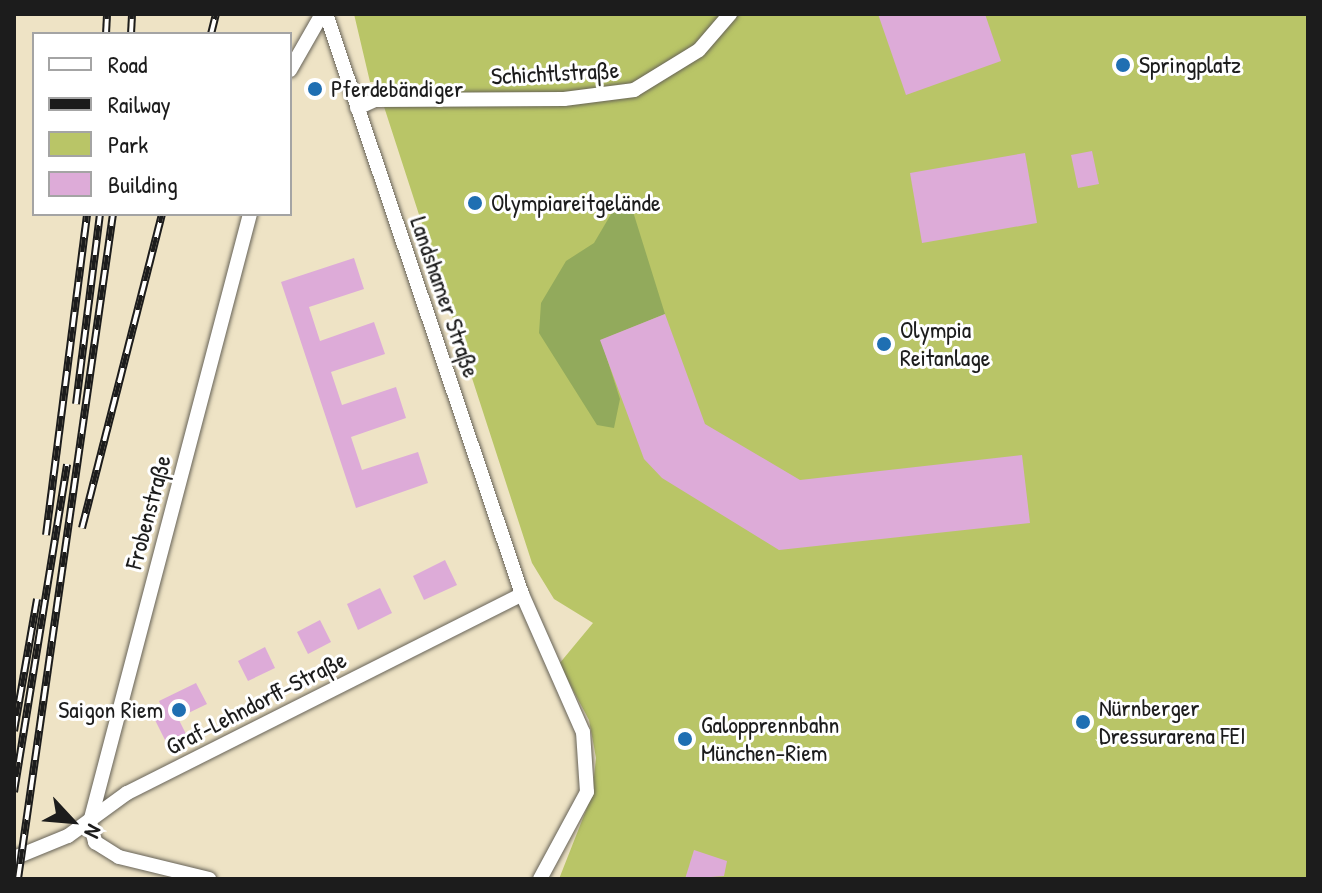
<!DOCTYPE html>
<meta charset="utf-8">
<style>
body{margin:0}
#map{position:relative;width:1322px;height:893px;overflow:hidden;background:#eee3c5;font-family:"Patrick Hand",sans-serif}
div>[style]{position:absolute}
.green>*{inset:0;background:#b9c567}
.forest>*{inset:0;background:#92aa5c}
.building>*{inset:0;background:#ddabd8}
.roads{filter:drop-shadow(0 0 2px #666257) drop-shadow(0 0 2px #666257)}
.minor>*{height:14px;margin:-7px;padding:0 7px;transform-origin:7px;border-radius:7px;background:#fff}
.rail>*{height:8px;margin-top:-4px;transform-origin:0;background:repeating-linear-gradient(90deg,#fff 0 15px,#1c1c1c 0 30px);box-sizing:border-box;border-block:2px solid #1c1c1c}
.dots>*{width:22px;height:22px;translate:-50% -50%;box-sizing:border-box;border:4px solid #fff;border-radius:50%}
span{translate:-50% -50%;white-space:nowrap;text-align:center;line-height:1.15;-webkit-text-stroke:6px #fff;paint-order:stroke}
.poi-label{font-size:24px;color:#1c1c1c}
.left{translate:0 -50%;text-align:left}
.right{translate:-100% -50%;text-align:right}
.street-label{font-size:24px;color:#1c1c1c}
.frame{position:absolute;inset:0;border:16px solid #1c1c1c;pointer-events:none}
.legend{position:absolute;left:32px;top:32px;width:260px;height:184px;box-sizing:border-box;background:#fff;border:2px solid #a4a4a4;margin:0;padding:10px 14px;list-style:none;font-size:24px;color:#1c1c1c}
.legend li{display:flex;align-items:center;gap:16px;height:40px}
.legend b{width:40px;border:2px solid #a4a4a4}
.north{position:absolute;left:32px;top:781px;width:80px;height:80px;-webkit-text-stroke:6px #fff;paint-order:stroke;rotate:116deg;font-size:22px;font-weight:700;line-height:32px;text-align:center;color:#1c1c1c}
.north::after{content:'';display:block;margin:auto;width:28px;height:36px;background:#1c1c1c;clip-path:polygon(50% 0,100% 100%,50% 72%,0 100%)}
</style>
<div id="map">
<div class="green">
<i style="clip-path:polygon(354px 14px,1308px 14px,1308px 879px,559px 879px,592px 795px,596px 758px,589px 720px,559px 664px,593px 623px,554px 599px,532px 563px,376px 82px,370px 82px)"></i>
</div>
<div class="forest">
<i style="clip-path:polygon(630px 202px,665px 314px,601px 340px,620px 399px,614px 428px,597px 425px,539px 333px,541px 303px,566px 261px,594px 243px,617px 204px)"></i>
</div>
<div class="building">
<i style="clip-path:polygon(878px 14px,985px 14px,1001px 61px,906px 95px)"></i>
<i style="clip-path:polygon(1092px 151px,1099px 184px,1078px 188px,1071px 155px)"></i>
<i style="clip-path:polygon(1025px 153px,1037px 223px,922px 243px,910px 173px)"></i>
<i style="clip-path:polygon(354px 258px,364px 289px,309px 307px,320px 341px,374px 322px,385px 354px,331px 372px,342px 405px,396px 387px,406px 418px,351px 437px,362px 470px,418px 452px,428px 483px,356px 508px,281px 282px)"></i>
<i style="clip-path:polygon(665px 314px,705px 424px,800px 480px,1022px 455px,1030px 523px,779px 550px,662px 478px,644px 459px,600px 340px)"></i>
<i style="clip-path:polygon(445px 560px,457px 585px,424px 600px,413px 576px)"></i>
<i style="clip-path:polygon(380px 588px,392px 613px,358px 630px,347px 604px)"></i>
<i style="clip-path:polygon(320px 620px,331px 642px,308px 654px,297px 632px)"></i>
<i style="clip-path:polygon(265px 647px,275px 668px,248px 681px,238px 661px)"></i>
<i style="clip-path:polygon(196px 683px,207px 704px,178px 718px,186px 734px,167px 744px,154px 718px,164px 713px,159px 701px)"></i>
<i style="clip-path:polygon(694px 850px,727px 861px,724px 876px,685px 879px)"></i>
</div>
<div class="roads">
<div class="minor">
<i style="left:326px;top:14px;width:612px;rotate:71.33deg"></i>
<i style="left:522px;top:594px;width:151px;rotate:66.2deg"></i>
<i style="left:583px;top:732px;width:60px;rotate:86.2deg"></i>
<i style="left:587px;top:792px;width:99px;rotate:118.4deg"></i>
<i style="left:290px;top:70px;width:64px;rotate:-60.3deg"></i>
<i style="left:357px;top:108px;width:20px;rotate:-24deg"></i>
<i style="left:375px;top:100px;width:189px;rotate:-0.3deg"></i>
<i style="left:564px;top:99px;width:71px;rotate:-7.3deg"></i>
<i style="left:634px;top:90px;width:76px;rotate:-31.6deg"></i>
<i style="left:699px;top:50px;width:48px;rotate:-49.3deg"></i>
<i style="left:90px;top:822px;width:629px;rotate:-75.26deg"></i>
<i style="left:90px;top:822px;width:21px;rotate:76deg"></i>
<i style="left:95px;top:842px;width:28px;rotate:32deg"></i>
<i style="left:119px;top:857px;width:93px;rotate:13.7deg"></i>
<i style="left:14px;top:858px;width:58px;rotate:-22.2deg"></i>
<i style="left:68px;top:836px;width:73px;rotate:-36.1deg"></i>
<i style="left:127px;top:793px;width:442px;rotate:-26.7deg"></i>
</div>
</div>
<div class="rail">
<i style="left:106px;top:34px;width:20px;rotate:-87deg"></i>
<i style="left:131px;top:34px;width:20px;rotate:-87deg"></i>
<i style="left:211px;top:34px;width:21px;rotate:-76deg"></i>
<i style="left:76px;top:404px;width:192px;rotate:-82.8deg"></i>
<i style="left:82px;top:528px;width:324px;rotate:-75.7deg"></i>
<i style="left:46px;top:535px;width:324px;rotate:-82.7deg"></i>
<i style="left:14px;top:731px;width:134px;rotate:-80.1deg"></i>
<i style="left:14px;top:792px;width:332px;rotate:-80.8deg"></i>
<i style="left:18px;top:879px;width:672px;rotate:-81.87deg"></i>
</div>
<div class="dots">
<i style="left:1123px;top:65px;background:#1f6fb2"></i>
<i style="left:315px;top:89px;background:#1f6fb2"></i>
<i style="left:475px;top:203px;background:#1f6fb2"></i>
<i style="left:884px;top:344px;background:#1f6fb2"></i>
<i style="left:179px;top:710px;background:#1f6fb2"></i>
<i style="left:1083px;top:722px;background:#1f6fb2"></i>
<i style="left:685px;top:739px;background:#1f6fb2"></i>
</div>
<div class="poi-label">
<span class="left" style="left:1139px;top:65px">Springplatz</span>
<span class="left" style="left:331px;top:89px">Pferdebändiger</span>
<span class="left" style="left:491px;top:203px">Olympiareitgelände</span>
<span class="left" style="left:900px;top:344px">Olympia<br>Reitanlage</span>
<span class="left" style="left:1099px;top:722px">Nürnberger<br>Dressurarena FEI</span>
<span class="right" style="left:163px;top:710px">Saigon Riem</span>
<span class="left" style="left:701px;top:739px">Galopprennbahn<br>München-Riem</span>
</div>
<div class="street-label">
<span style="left:555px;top:73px;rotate:-3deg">Schichtlstraße</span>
<span style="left:445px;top:297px;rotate:71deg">Landshamer Straße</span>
<span style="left:148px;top:512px;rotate:-75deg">Frobenstraße</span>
<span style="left:256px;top:703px;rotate:-27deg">Graf-Lehndorff-Straße</span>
</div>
<div class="frame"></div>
<ul class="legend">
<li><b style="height:10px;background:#fff"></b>Road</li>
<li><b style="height:10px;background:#1c1c1c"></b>Railway</li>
<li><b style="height:22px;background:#b9c567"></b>Park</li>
<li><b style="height:22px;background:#ddabd8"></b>Building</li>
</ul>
<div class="north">N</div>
</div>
